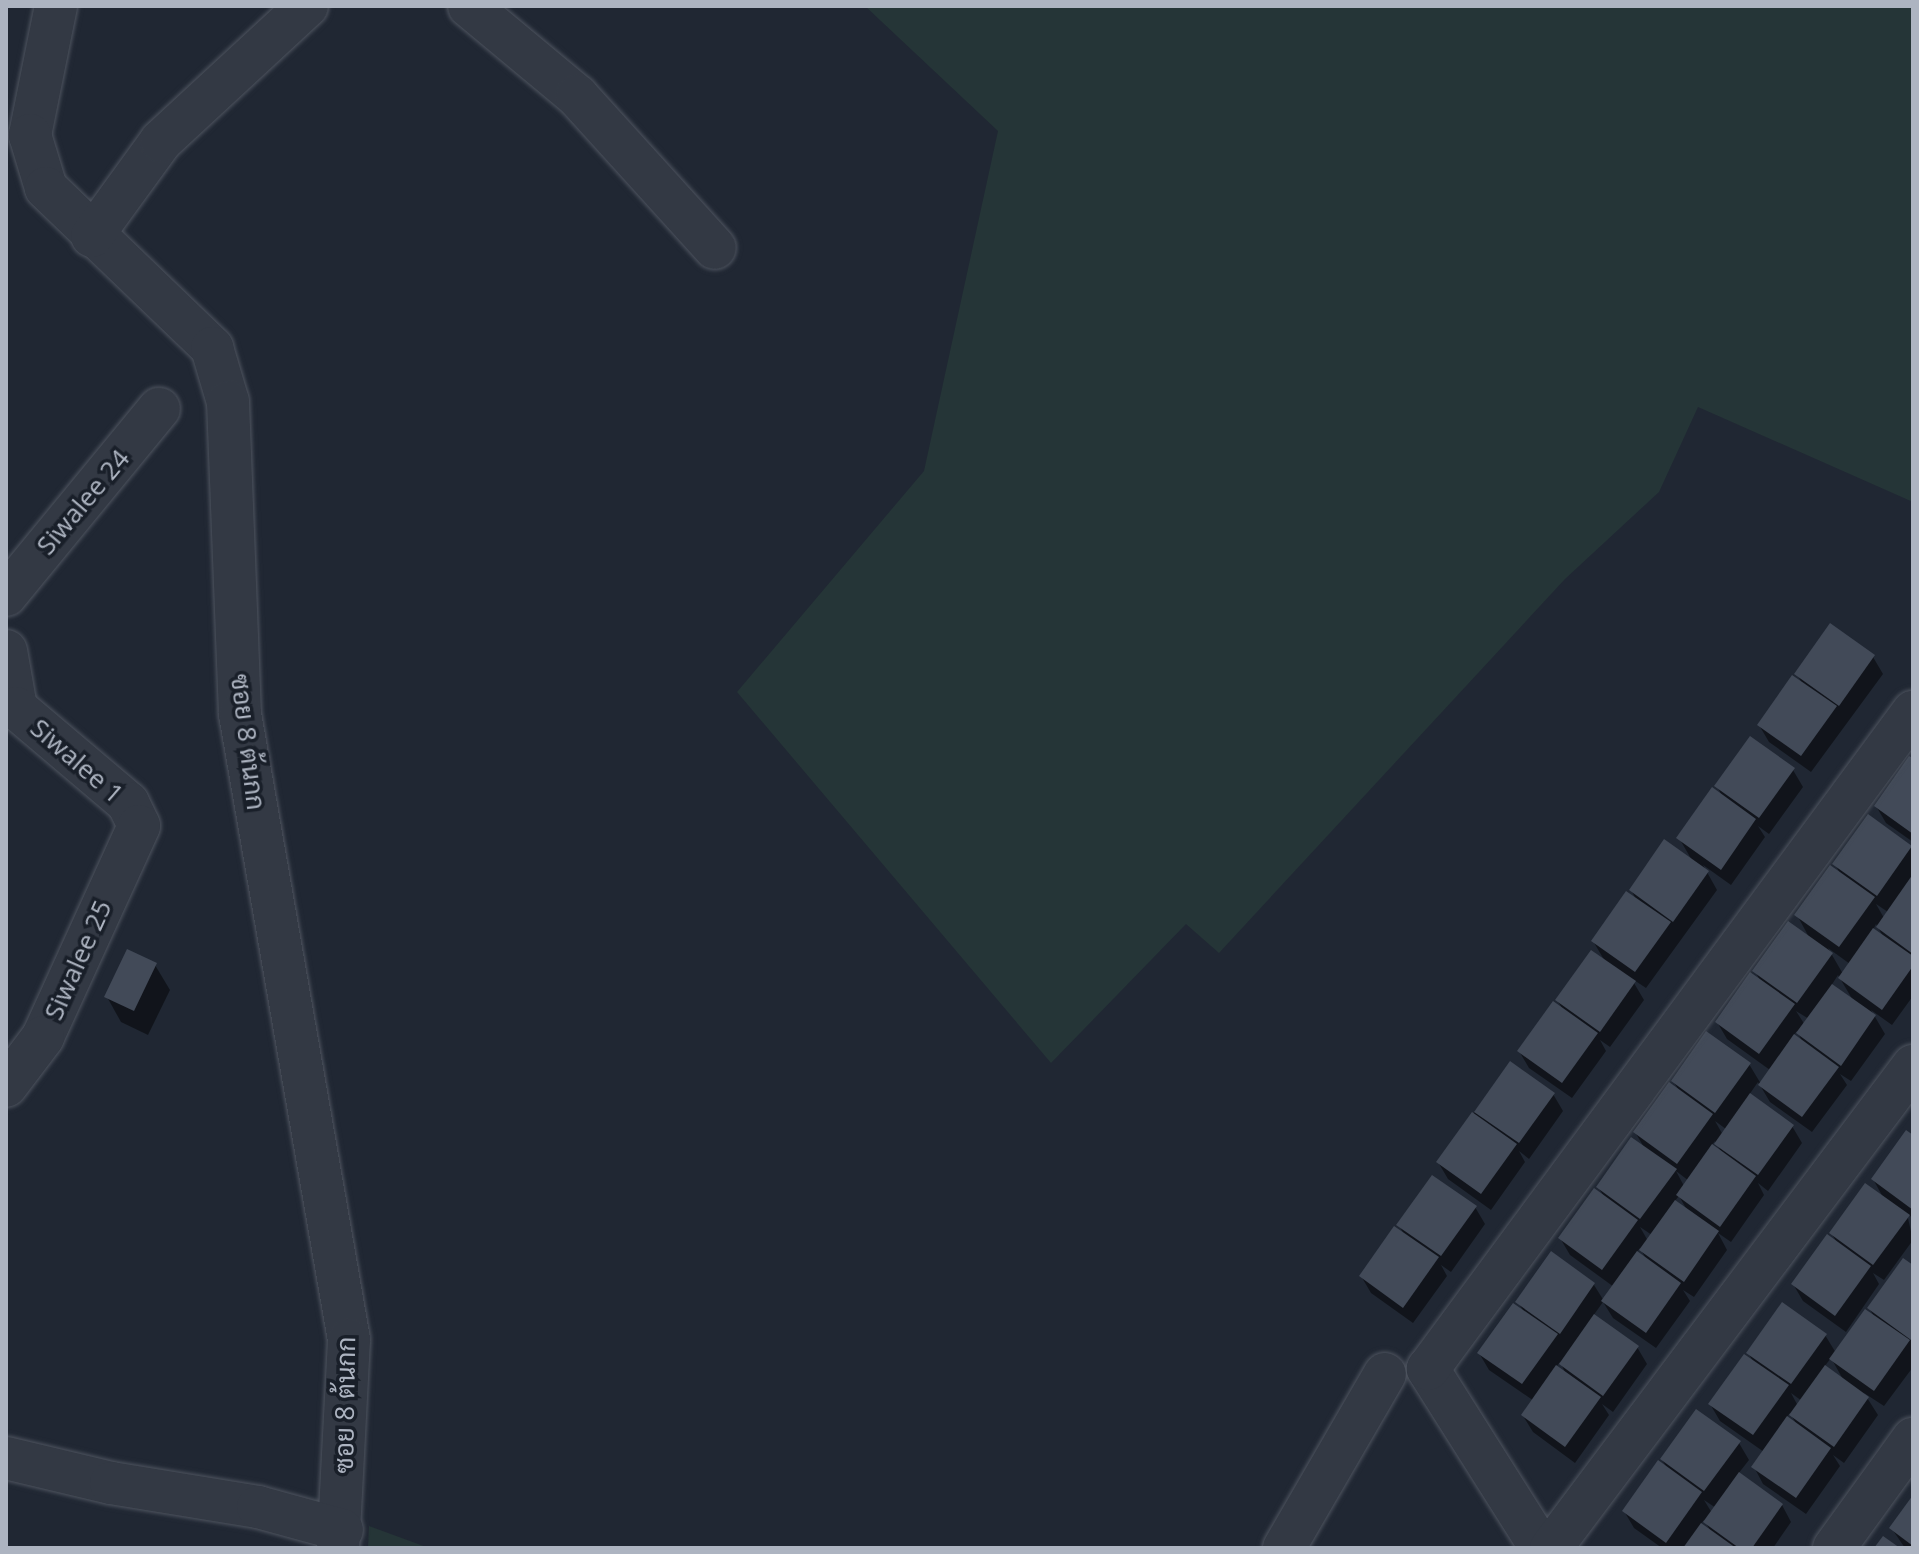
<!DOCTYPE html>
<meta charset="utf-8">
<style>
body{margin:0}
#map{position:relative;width:1919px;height:1554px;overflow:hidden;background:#202733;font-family:"Open Sans",Sarabun,sans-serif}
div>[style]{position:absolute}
.green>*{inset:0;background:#253537}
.shadow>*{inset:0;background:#0007}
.building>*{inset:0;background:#424a58}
.roads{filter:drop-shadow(0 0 2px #4e545f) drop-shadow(0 0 2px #4e545f)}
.minor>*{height:42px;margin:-21px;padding:0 21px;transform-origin:21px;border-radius:21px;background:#333944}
span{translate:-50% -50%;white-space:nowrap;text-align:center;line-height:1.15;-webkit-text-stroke:7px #191f29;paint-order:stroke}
.street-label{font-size:26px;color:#adb4c1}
.frame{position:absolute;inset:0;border:8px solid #adb4c1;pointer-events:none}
</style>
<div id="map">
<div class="green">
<i style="clip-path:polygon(865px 6px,1913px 6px,1913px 502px,1698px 407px,1659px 492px,1565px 579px,1219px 953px,1186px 924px,1051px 1063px,737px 692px,924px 471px,998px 131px)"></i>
<i style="clip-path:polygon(369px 1526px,429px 1548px,368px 1548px)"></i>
</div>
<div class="shadow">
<i style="clip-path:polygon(1873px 657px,1883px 674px,1811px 772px,1769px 742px,1759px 725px,1803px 685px,1797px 674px)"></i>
<i style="clip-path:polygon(1913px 761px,1913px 842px,1886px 823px,1876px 806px)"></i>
<i style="clip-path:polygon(1793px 770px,1803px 787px,1769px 834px,1758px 826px,1765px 837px,1731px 885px,1703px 865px,1717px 890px,1646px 988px,1631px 978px,1644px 1000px,1610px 1047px,1600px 1040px,1606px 1051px,1572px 1098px,1529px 1068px,1519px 1051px,1564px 1011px,1557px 1000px,1606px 963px,1593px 941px,1637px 901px,1631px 890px,1693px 862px,1679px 838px,1723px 798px,1717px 786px)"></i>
<i style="clip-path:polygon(evenodd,1911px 847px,1913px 996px,1892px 1025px,1871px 1010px,1885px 1034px,1851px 1081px,1840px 1074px,1847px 1085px,1812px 1132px,1770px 1102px,1758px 1082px,1749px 1095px,1792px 1126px,1802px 1143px,1768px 1191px,1758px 1183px,1764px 1195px,1731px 1242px,1718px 1233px,1727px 1250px,1694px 1297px,1683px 1290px,1690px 1301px,1656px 1348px,1613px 1318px,1603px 1302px,1593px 1316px,1637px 1347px,1647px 1364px,1613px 1412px,1602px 1404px,1609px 1415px,1575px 1463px,1533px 1432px,1523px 1416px,1534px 1401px,1489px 1370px,1479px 1353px,1524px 1312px,1518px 1302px,1594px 1285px,1604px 1301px,1614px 1287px,1570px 1255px,1560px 1238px,1605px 1198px,1598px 1187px,1645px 1149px,1635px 1132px,1680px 1092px,1673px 1081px,1749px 1064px,1761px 1084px,1770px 1070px,1727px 1039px,1717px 1022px,1761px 982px,1755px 971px,1810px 939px,1797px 915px,1841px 875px,1835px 864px,1911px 847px,1876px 904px,1888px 912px,1884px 918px,1876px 904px,1911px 847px,1876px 924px,1884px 938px,1873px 930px,1876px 924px,1911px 847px,1828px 948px,1850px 964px,1843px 974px,1828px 948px,1911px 847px,1838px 975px,1854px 1002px,1831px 986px,1838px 975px,1911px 847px,1796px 1011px,1809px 1019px,1805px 1025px,1796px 1011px,1911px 847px,1797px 1031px,1804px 1045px,1793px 1036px,1797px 1031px,1911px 847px,1715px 1121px,1726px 1129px,1723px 1135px,1715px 1121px,1911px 847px,1715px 1141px,1723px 1155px,1711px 1146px,1715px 1141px,1911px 847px,1676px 1171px,1689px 1181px,1684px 1186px,1676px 1171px,1911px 847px,1679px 1196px,1688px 1212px,1674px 1202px,1679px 1196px,1911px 847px,1640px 1227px,1652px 1235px,1648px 1241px,1640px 1227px,1911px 847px,1640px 1248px,1647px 1261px,1636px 1253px,1640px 1248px,1911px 847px,1560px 1362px,1567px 1376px,1556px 1367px,1560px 1362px)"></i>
<i style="clip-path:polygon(155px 965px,170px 990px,148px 1035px,121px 1022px,107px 997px)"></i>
<i style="clip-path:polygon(1510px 1064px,1553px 1094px,1563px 1111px,1529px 1159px,1519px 1151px,1525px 1162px,1491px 1210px,1448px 1179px,1438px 1162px)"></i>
<i style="clip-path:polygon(1913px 1137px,1913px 1218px,1907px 1214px,1913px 1240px,1884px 1280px,1873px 1273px,1879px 1284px,1846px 1332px,1803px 1301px,1793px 1284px,1838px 1244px,1831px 1233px,1884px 1199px,1873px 1179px)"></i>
<i style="clip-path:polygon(1475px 1207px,1485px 1224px,1451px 1272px,1441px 1265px,1447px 1276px,1413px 1323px,1371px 1293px,1361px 1276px,1405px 1236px,1399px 1225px)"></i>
<i style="clip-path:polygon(evenodd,1903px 1261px,1913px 1268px,1913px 1367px,1884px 1406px,1864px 1393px,1878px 1415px,1844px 1463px,1833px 1455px,1840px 1466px,1806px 1514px,1763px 1484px,1754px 1467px,1764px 1452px,1720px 1421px,1710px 1404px,1755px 1364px,1748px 1353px,1825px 1335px,1836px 1353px,1875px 1318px,1869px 1308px,1903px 1261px,1831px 1358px,1844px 1381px,1824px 1367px,1831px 1358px,1903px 1261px,1791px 1393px,1802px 1401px,1798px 1406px,1791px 1393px,1903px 1261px,1790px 1413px,1798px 1427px,1786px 1418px,1790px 1413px)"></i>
<i style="clip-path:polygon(evenodd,1739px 1443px,1749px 1460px,1738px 1474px,1782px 1505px,1791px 1522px,1773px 1548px,1662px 1548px,1634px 1528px,1624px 1511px,1669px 1471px,1662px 1460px,1739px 1443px,1704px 1500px,1716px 1508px,1712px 1513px,1704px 1500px,1739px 1443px,1704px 1520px,1712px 1533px,1700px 1525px,1704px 1520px)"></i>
<i style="clip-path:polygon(1913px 1499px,1913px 1548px,1905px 1548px,1892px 1529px)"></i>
</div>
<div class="building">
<i style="clip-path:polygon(1830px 623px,1875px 655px,1839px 706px,1794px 674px)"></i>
<i style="clip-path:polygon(1792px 675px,1837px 706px,1801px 756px,1757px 725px)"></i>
<i style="clip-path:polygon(1750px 736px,1795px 768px,1759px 818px,1714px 786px)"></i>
<i style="clip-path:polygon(1909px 756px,1913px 758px,1913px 834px,1874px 806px)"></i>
<i style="clip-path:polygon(1712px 787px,1756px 819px,1721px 870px,1676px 838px)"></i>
<i style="clip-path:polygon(1868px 814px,1912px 846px,1877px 896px,1832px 864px)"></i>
<i style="clip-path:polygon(1664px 839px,1709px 871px,1673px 922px,1629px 890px)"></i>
<i style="clip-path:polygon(1830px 865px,1875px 897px,1839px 947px,1794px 915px)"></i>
<i style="clip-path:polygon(1913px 874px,1913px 954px,1876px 927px)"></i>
<i style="clip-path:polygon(1626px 891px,1671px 922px,1635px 972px,1591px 941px)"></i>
<i style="clip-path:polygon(1788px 921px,1833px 953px,1797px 1003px,1752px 971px)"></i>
<i style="clip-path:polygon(1873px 928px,1913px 956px,1913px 966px,1882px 1010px,1838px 978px)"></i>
<i style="clip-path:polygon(127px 949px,157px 963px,134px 1011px,104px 997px)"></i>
<i style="clip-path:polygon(1591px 950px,1636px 981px,1600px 1032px,1555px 1000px)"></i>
<i style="clip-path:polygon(1750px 972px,1795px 1004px,1759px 1054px,1715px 1022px)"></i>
<i style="clip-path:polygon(1832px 984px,1876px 1015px,1841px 1066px,1796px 1033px)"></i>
<i style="clip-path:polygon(1553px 1001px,1598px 1033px,1562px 1083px,1517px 1051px)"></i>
<i style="clip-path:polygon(1706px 1031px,1751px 1063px,1715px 1113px,1671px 1081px)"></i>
<i style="clip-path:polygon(1794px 1034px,1839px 1067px,1802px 1117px,1758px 1085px)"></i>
<i style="clip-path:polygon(1510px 1061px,1555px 1093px,1519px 1143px,1474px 1112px)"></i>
<i style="clip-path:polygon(1669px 1082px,1713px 1114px,1677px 1164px,1633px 1132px)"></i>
<i style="clip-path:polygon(1750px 1093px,1794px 1125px,1758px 1175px,1714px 1144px)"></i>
<i style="clip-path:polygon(1472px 1112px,1517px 1144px,1481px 1194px,1436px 1162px)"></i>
<i style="clip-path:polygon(1906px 1130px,1913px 1135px,1913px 1210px,1871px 1179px)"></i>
<i style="clip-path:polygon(1631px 1137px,1677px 1169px,1640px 1219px,1596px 1187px)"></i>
<i style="clip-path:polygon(1712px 1144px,1756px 1176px,1720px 1227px,1676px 1195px)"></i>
<i style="clip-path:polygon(1432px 1175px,1477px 1206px,1441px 1256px,1396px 1225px)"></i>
<i style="clip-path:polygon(1865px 1183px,1910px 1215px,1873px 1265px,1829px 1233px)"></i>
<i style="clip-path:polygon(1594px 1188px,1638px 1220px,1602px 1270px,1558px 1238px)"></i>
<i style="clip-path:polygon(1675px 1200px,1719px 1231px,1684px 1282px,1639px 1250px)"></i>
<i style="clip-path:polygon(1394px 1226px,1439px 1257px,1403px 1308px,1359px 1276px)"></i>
<i style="clip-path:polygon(1827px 1234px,1871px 1266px,1835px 1316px,1791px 1284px)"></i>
<i style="clip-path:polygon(1551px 1251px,1595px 1283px,1560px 1334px,1515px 1302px)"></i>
<i style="clip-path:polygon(1637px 1251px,1681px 1283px,1646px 1333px,1601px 1301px)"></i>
<i style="clip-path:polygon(1903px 1258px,1913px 1265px,1911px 1340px,1867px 1308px)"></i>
<i style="clip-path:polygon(1782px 1302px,1827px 1334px,1791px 1384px,1746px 1353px)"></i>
<i style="clip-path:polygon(1513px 1303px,1558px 1334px,1522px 1384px,1477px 1353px)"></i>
<i style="clip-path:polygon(1865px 1309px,1910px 1340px,1874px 1391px,1829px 1359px)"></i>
<i style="clip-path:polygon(1594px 1314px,1639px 1346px,1603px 1396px,1559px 1364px)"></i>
<i style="clip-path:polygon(1744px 1354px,1789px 1385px,1753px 1435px,1708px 1404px)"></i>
<i style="clip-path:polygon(1556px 1365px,1601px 1397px,1565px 1447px,1521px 1415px)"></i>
<i style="clip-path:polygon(1825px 1365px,1869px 1397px,1834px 1447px,1789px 1415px)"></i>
<i style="clip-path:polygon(1696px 1409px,1741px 1441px,1704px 1491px,1660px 1459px)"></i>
<i style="clip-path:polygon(1787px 1416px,1831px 1448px,1796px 1498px,1751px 1467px)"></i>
<i style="clip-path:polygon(1658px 1460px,1702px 1492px,1666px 1543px,1622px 1511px)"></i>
<i style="clip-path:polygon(1739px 1472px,1783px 1504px,1752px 1548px,1739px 1548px,1703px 1522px)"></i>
<i style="clip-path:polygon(1913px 1495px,1913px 1546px,1889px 1528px)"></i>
<i style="clip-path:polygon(1701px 1523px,1736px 1548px,1683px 1548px)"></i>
<i style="clip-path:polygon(1883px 1536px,1900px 1548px,1874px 1548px)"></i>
</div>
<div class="roads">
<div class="minor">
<i style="left:56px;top:6px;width:132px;rotate:101.4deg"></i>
<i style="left:30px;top:135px;width:55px;rotate:73.2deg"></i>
<i style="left:46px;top:188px;width:231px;rotate:43.9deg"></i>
<i style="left:212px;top:348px;width:56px;rotate:73.5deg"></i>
<i style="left:228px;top:402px;width:312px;rotate:87.8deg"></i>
<i style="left:240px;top:714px;width:635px;rotate:80.12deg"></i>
<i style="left:349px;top:1340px;width:208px;rotate:93deg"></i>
<i style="left:469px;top:6px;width:141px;rotate:39.8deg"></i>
<i style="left:577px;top:96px;width:205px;rotate:47.8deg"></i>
<i style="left:92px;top:236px;width:117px;rotate:-54deg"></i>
<i style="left:161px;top:141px;width:199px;rotate:-42.8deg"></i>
<i style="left:6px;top:595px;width:241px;rotate:-50.6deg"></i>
<i style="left:6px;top:651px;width:58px;rotate:80deg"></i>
<i style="left:16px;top:708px;width:147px;rotate:40.3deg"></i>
<i style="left:128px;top:803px;width:25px;rotate:64deg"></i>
<i style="left:139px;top:826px;width:232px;rotate:114.5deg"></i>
<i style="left:43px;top:1037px;width:61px;rotate:127.1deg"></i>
<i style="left:6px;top:1458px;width:108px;rotate:13.4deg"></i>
<i style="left:111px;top:1483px;width:149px;rotate:9.3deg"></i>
<i style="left:258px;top:1507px;width:87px;rotate:15.3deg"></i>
<i style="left:1284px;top:1548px;width:201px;rotate:-59.9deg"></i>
<i style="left:1541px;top:1548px;width:212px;rotate:-122.3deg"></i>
<i style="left:1428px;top:1369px;width:817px;rotate:-53.57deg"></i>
<i style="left:1551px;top:1548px;width:603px;rotate:-53.09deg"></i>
<i style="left:1834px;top:1548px;width:135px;rotate:-54.1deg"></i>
</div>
</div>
<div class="street-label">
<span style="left:83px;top:502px;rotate:-50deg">Siwalee 24</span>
<span style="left:248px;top:742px;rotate:83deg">ซอย 8 ต้นกก</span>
<span style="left:77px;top:761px;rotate:41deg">Siwalee 1</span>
<span style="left:78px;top:960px;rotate:-66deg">Siwalee 25</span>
<span style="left:345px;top:1405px;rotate:-89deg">ซอย 8 ต้นกก</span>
</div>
<div class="frame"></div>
</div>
